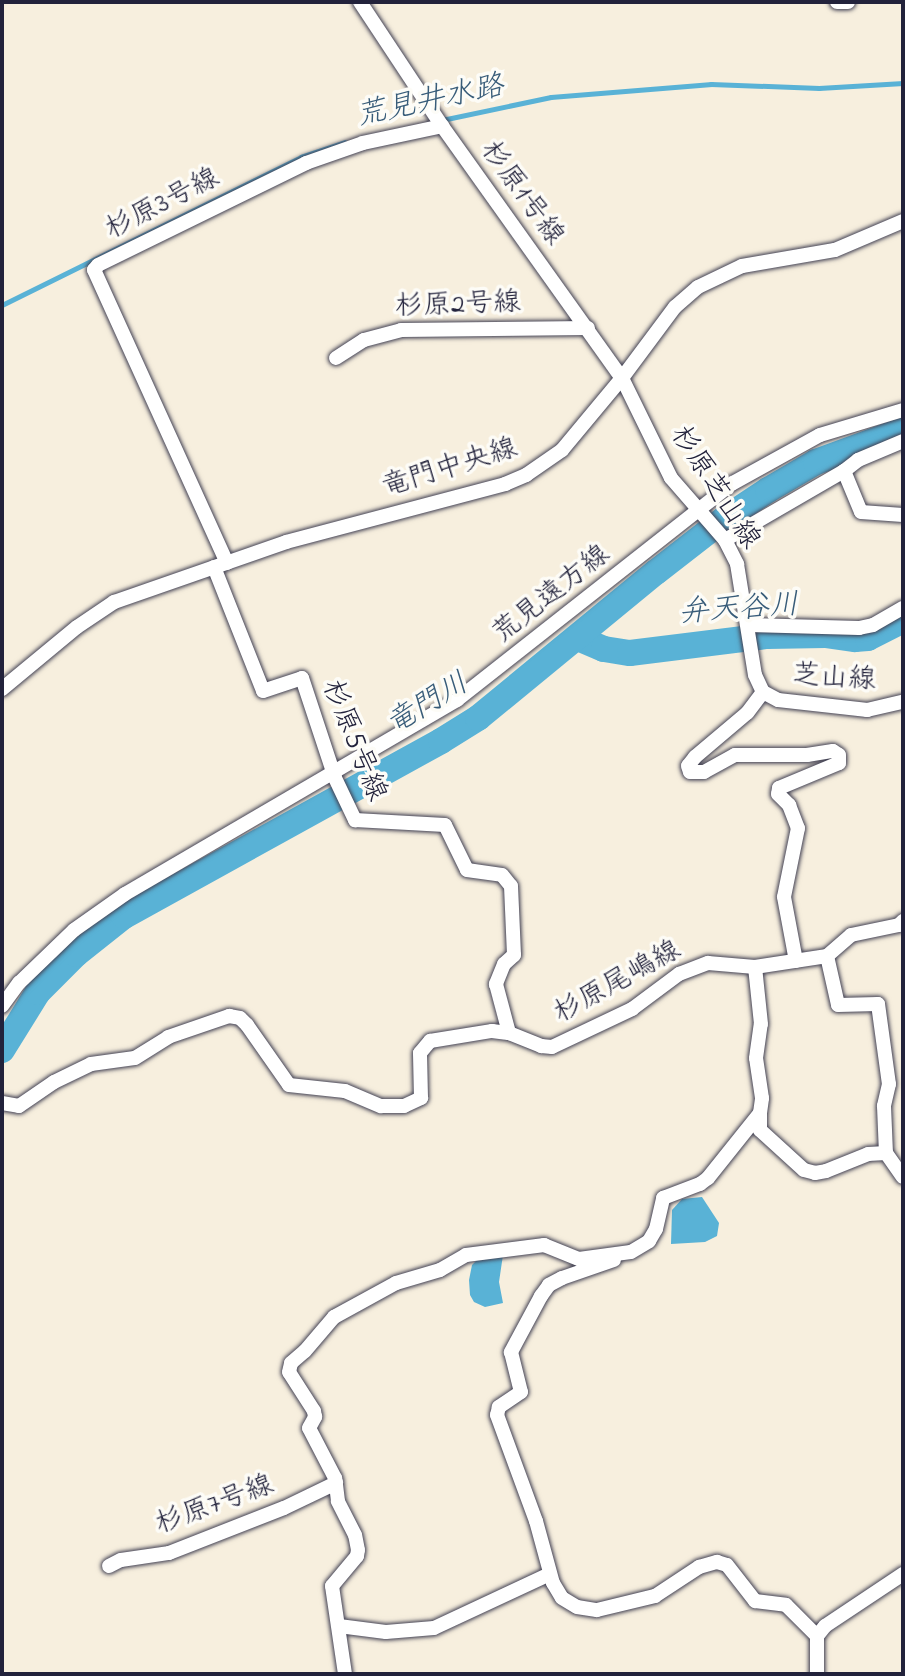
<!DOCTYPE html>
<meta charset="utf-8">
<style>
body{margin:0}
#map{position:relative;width:905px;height:1676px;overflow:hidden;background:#f7efde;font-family:"Indie Flower","Klee One",sans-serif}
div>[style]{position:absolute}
.water>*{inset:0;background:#59b2d6}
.stream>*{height:4.5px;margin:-2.25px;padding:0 2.25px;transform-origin:2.25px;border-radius:2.25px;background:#59b2d6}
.river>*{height:26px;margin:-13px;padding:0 13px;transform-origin:13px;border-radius:13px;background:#59b2d6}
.roads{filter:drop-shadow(0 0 2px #424153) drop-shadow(0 0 2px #424153)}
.street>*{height:14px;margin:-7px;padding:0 7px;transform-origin:7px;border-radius:7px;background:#fff}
span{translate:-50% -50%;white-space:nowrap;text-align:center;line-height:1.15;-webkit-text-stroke:7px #fdfcf7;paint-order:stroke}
.street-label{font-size:28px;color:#22223b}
.water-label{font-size:30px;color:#385c79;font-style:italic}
.frame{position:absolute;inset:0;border:4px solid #22223b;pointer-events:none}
</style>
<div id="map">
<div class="water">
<i style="clip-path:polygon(702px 1197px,719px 1223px,717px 1236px,705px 1242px,671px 1244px,672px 1210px,682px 1199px)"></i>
<i style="clip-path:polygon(503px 1255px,499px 1282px,503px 1303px,485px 1307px,474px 1302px,470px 1295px,469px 1280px,472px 1265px,480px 1257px)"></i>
</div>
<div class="stream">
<i style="left:442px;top:120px;width:111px;rotate:-11.9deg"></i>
<i style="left:551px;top:97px;width:161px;rotate:-4.6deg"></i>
<i style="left:711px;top:84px;width:108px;rotate:2.1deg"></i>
<i style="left:819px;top:88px;width:84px;rotate:-3.4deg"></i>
<i style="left:2px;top:305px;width:334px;rotate:-26.3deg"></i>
<i style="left:301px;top:157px;width:46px;rotate:-18.8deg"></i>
</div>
<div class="river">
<i style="left:578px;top:638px;width:28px;rotate:23deg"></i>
<i style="left:604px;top:649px;width:26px;rotate:9deg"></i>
<i style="left:630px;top:653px;width:138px;rotate:-7.1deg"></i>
<i style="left:767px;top:636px;width:58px;rotate:-1deg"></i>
<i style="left:825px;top:635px;width:30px;rotate:8deg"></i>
<i style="left:855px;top:639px;width:13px;rotate:-4deg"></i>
<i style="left:868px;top:638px;width:39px;rotate:-27deg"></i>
<i style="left:2px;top:1050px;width:68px;rotate:-58.2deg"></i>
<i style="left:38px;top:992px;width:54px;rotate:-45deg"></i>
<i style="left:76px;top:954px;width:61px;rotate:-38.4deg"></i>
<i style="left:124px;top:916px;width:362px;rotate:-28.9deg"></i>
<i style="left:441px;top:741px;width:44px;rotate:-31.9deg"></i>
<i style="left:478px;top:718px;width:230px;rotate:-39.4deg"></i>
<i style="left:656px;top:572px;width:86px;rotate:-37.9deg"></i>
<i style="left:724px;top:519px;width:53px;rotate:-33.4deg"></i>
<i style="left:768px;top:490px;width:56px;rotate:-30.3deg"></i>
<i style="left:816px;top:462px;width:93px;rotate:-20.2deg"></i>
</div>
<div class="roads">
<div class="street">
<i style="left:360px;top:2px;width:149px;rotate:56.5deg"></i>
<i style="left:442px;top:126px;width:310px;rotate:54.5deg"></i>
<i style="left:622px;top:378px;width:111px;rotate:63.9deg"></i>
<i style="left:671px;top:478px;width:82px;rotate:48.9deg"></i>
<i style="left:725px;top:540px;width:27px;rotate:63deg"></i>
<i style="left:737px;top:564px;width:112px;rotate:80.8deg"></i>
<i style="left:755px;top:675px;width:19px;rotate:65deg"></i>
<i style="left:763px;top:692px;width:26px;rotate:127deg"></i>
<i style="left:747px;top:713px;width:68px;rotate:139.8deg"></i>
<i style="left:695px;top:757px;width:11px;rotate:128deg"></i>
<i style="left:688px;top:766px;width:6px;rotate:72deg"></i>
<i style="left:690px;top:772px;width:14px"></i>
<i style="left:704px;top:772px;width:35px;rotate:-29deg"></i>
<i style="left:735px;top:755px;width:72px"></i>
<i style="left:807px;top:755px;width:26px;rotate:-9deg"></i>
<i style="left:833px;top:751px;width:7px;rotate:34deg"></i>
<i style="left:839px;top:755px;width:8px;rotate:90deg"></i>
<i style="left:839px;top:763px;width:65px;rotate:157.4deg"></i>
<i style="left:779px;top:788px;width:6px;rotate:99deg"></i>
<i style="left:778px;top:794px;width:16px;rotate:45deg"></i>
<i style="left:789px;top:805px;width:25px;rotate:69deg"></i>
<i style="left:798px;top:828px;width:70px;rotate:101.5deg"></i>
<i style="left:784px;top:897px;width:65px;rotate:79.4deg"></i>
<i style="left:837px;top:2px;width:11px"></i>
<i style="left:336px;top:358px;width:33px;rotate:-33deg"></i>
<i style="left:364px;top:340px;width:38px;rotate:-15deg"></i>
<i style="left:401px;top:330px;width:187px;rotate:-0.6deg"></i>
<i style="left:844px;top:471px;width:18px;rotate:-38deg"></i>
<i style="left:858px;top:460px;width:49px;rotate:-22.9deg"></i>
<i style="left:725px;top:540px;width:138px;rotate:-30.1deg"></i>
<i style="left:844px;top:471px;width:44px;rotate:67.5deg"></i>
<i style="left:861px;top:512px;width:42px;rotate:4.1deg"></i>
<i style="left:227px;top:563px;width:322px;rotate:-114.4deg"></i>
<i style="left:94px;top:270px;width:6px;rotate:-51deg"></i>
<i style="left:98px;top:265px;width:232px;rotate:-26.1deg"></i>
<i style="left:306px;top:163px;width:60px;rotate:-19.3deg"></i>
<i style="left:363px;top:143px;width:81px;rotate:-12.1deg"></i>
<i style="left:214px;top:567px;width:133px;rotate:68.4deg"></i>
<i style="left:263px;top:691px;width:41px;rotate:-18.4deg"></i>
<i style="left:302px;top:678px;width:105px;rotate:71.7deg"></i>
<i style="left:335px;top:778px;width:47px;rotate:64.5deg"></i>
<i style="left:355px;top:820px;width:90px;rotate:3.2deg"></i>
<i style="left:445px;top:825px;width:50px;rotate:63.9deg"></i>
<i style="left:467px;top:870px;width:35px;rotate:8deg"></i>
<i style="left:502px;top:875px;width:14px;rotate:51deg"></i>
<i style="left:511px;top:886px;width:69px;rotate:87.5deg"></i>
<i style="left:514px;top:955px;width:13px;rotate:138deg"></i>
<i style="left:504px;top:964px;width:22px;rotate:112deg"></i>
<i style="left:496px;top:984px;width:51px;rotate:75.1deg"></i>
<i style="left:749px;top:625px;width:110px;rotate:1.6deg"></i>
<i style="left:859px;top:628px;width:14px;rotate:-12deg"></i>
<i style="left:873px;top:625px;width:34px;rotate:-30deg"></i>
<i style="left:2px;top:689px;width:97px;rotate:-39.6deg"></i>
<i style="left:77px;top:627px;width:45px;rotate:-34deg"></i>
<i style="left:114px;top:602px;width:182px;rotate:-19.2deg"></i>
<i style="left:286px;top:542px;width:227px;rotate:-14.8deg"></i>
<i style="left:505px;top:484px;width:23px;rotate:-23deg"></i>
<i style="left:526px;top:475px;width:44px;rotate:-34.8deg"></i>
<i style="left:562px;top:450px;width:94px;rotate:-50.2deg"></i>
<i style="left:622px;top:378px;width:89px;rotate:-53.3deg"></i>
<i style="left:675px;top:307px;width:30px;rotate:-41deg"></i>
<i style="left:698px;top:287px;width:49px;rotate:-25.5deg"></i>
<i style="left:742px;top:266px;width:94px;rotate:-9.8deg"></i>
<i style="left:835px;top:250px;width:74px;rotate:-23.1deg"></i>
<i style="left:763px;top:692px;width:17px;rotate:28deg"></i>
<i style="left:778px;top:700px;width:90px;rotate:6.4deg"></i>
<i style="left:867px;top:710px;width:37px;rotate:-13deg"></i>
<i style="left:827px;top:956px;width:50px;rotate:77.3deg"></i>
<i style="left:838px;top:1005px;width:40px;rotate:-1.4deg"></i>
<i style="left:878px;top:1004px;width:81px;rotate:82.2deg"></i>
<i style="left:889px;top:1084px;width:23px;rotate:103deg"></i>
<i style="left:884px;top:1106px;width:47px;rotate:87.6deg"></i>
<i style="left:2px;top:1006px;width:29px;rotate:-54deg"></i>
<i style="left:19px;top:983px;width:76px;rotate:-43.9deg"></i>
<i style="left:74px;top:930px;width:62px;rotate:-35.2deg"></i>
<i style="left:125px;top:894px;width:385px;rotate:-30.3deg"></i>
<i style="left:457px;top:700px;width:351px;rotate:-38.2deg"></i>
<i style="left:733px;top:483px;width:99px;rotate:-28.9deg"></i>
<i style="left:820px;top:435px;width:87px;rotate:-16.8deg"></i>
<i style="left:2px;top:1103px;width:17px;rotate:10deg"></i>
<i style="left:19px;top:1106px;width:42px;rotate:-34.4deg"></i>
<i style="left:54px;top:1082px;width:41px;rotate:-25.9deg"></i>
<i style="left:91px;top:1064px;width:44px;rotate:-7.8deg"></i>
<i style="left:135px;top:1058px;width:39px;rotate:-32deg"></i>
<i style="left:168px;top:1037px;width:65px;rotate:-19deg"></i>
<i style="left:229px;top:1016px;width:11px;rotate:10deg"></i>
<i style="left:240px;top:1018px;width:10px;rotate:45deg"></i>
<i style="left:247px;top:1025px;width:73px;rotate:55deg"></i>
<i style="left:289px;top:1085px;width:56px;rotate:6.1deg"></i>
<i style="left:345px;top:1091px;width:39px;rotate:23deg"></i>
<i style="left:381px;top:1106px;width:23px"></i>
<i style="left:404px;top:1106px;width:19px;rotate:-25deg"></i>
<i style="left:421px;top:1098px;width:45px;rotate:-91.3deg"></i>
<i style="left:420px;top:1053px;width:16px;rotate:-50deg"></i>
<i style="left:430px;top:1041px;width:63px;rotate:-9.2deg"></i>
<i style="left:492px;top:1031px;width:17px;rotate:7deg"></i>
<i style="left:509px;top:1033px;width:35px;rotate:22deg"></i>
<i style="left:541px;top:1046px;width:11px;rotate:5deg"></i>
<i style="left:552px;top:1047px;width:89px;rotate:-25.4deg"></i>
<i style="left:632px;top:1009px;width:59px;rotate:-36.7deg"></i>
<i style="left:679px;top:974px;width:31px;rotate:-21deg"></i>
<i style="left:708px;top:963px;width:47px;rotate:4.9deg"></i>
<i style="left:755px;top:967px;width:73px;rotate:-8.7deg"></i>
<i style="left:827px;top:956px;width:32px;rotate:-41deg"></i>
<i style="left:851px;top:935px;width:49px;rotate:-11.8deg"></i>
<i style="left:899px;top:925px;width:6px;rotate:-45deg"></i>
<i style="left:760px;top:1113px;width:17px;rotate:90deg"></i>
<i style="left:760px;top:1130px;width:59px;rotate:42.3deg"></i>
<i style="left:804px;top:1170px;width:11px;rotate:15deg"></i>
<i style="left:815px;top:1173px;width:11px;rotate:-10deg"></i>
<i style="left:826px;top:1171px;width:45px;rotate:-22deg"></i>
<i style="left:868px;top:1154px;width:18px;rotate:-3deg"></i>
<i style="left:886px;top:1153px;width:29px;rotate:55deg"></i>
<i style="left:614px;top:1260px;width:55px;rotate:160.9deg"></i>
<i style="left:562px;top:1278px;width:15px;rotate:152deg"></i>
<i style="left:549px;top:1285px;width:14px;rotate:126deg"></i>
<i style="left:541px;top:1296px;width:64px;rotate:118.2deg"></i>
<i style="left:511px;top:1352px;width:41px;rotate:76deg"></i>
<i style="left:521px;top:1392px;width:27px;rotate:146deg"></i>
<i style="left:499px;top:1407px;width:8px;rotate:104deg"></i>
<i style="left:497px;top:1415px;width:113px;rotate:69.8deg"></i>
<i style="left:536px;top:1521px;width:64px;rotate:74.7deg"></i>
<i style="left:553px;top:1583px;width:17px;rotate:59deg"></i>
<i style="left:562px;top:1598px;width:17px;rotate:31deg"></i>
<i style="left:577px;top:1607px;width:20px;rotate:9deg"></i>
<i style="left:597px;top:1610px;width:60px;rotate:-13.6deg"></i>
<i style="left:655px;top:1596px;width:53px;rotate:-33.4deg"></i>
<i style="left:699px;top:1567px;width:19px;rotate:-16deg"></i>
<i style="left:717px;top:1562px;width:10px;rotate:17deg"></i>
<i style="left:727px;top:1565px;width:46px;rotate:52.1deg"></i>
<i style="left:755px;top:1601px;width:31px;rotate:7deg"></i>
<i style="left:786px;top:1605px;width:44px;rotate:45deg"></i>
<i style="left:109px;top:1566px;width:13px;rotate:-27deg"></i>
<i style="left:121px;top:1560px;width:49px;rotate:-8.3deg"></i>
<i style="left:169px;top:1553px;width:123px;rotate:-21.4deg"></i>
<i style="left:284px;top:1508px;width:58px;rotate:-25.7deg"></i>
<i style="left:339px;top:1626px;width:47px;rotate:7.3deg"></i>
<i style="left:386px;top:1632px;width:48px;rotate:-4.8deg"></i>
<i style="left:434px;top:1628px;width:128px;rotate:-25deg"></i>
<i style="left:345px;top:1674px;width:89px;rotate:-98.4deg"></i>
<i style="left:332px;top:1586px;width:39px;rotate:-50deg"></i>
<i style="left:357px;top:1556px;width:6px;rotate:-81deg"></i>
<i style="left:358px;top:1550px;width:15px;rotate:-101deg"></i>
<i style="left:355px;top:1535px;width:38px;rotate:-117deg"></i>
<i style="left:338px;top:1501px;width:23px;rotate:-97deg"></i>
<i style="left:335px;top:1478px;width:56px;rotate:-117.5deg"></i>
<i style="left:309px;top:1428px;width:13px;rotate:-61deg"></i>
<i style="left:315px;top:1417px;width:6px;rotate:-99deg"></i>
<i style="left:314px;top:1411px;width:46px;rotate:-122.7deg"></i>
<i style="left:289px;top:1372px;width:9px;rotate:-77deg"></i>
<i style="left:291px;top:1363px;width:18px;rotate:-41deg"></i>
<i style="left:305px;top:1351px;width:45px;rotate:-49.5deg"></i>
<i style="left:334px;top:1317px;width:71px;rotate:-28.7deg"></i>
<i style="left:396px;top:1283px;width:46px;rotate:-16.5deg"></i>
<i style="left:440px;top:1270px;width:30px;rotate:-30deg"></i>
<i style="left:466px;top:1255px;width:79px;rotate:-7.3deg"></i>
<i style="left:544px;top:1245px;width:38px;rotate:22deg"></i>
<i style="left:579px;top:1259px;width:52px;rotate:-7.7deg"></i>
<i style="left:631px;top:1252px;width:21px;rotate:-31deg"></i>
<i style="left:649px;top:1241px;width:14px;rotate:-60deg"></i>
<i style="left:656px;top:1229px;width:32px;rotate:-77deg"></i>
<i style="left:663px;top:1198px;width:40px;rotate:-21deg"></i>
<i style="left:700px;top:1184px;width:10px;rotate:-37deg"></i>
<i style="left:708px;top:1178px;width:83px;rotate:-51.3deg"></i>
<i style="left:760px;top:1113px;width:15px;rotate:-82deg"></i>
<i style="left:762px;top:1098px;width:40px;rotate:-98.5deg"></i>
<i style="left:756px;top:1058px;width:34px;rotate:-82deg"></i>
<i style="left:761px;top:1024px;width:57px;rotate:-96deg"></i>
<i style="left:817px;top:1674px;width:38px;rotate:-90deg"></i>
<i style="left:817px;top:1636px;width:13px;rotate:-51deg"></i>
<i style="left:825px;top:1626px;width:94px;rotate:-33.7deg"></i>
</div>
</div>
<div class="street-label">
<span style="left:521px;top:194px;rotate:54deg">杉原1号線</span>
<span style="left:163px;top:205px;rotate:-27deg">杉原3号線</span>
<span style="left:458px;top:306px;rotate:-2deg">杉原2号線</span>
<span style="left:450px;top:469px;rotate:-17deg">竜門中央線</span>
<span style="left:714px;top:488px;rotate:57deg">杉原芝山線</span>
<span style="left:552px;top:595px;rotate:-38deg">荒見遠方線</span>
<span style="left:834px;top:679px;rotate:4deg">芝山線</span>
<span style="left:353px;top:741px;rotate:68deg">杉原5号線</span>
<span style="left:618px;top:983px;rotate:-29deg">杉原尾嶋線</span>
<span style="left:215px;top:1506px;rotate:-20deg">杉原7号線</span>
</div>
<div class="water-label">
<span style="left:430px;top:102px;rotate:-12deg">荒見井水路</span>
<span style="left:739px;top:610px;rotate:-4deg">弁天谷川</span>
<span style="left:428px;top:705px;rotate:-31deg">竜門川</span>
</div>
<div class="frame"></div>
</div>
